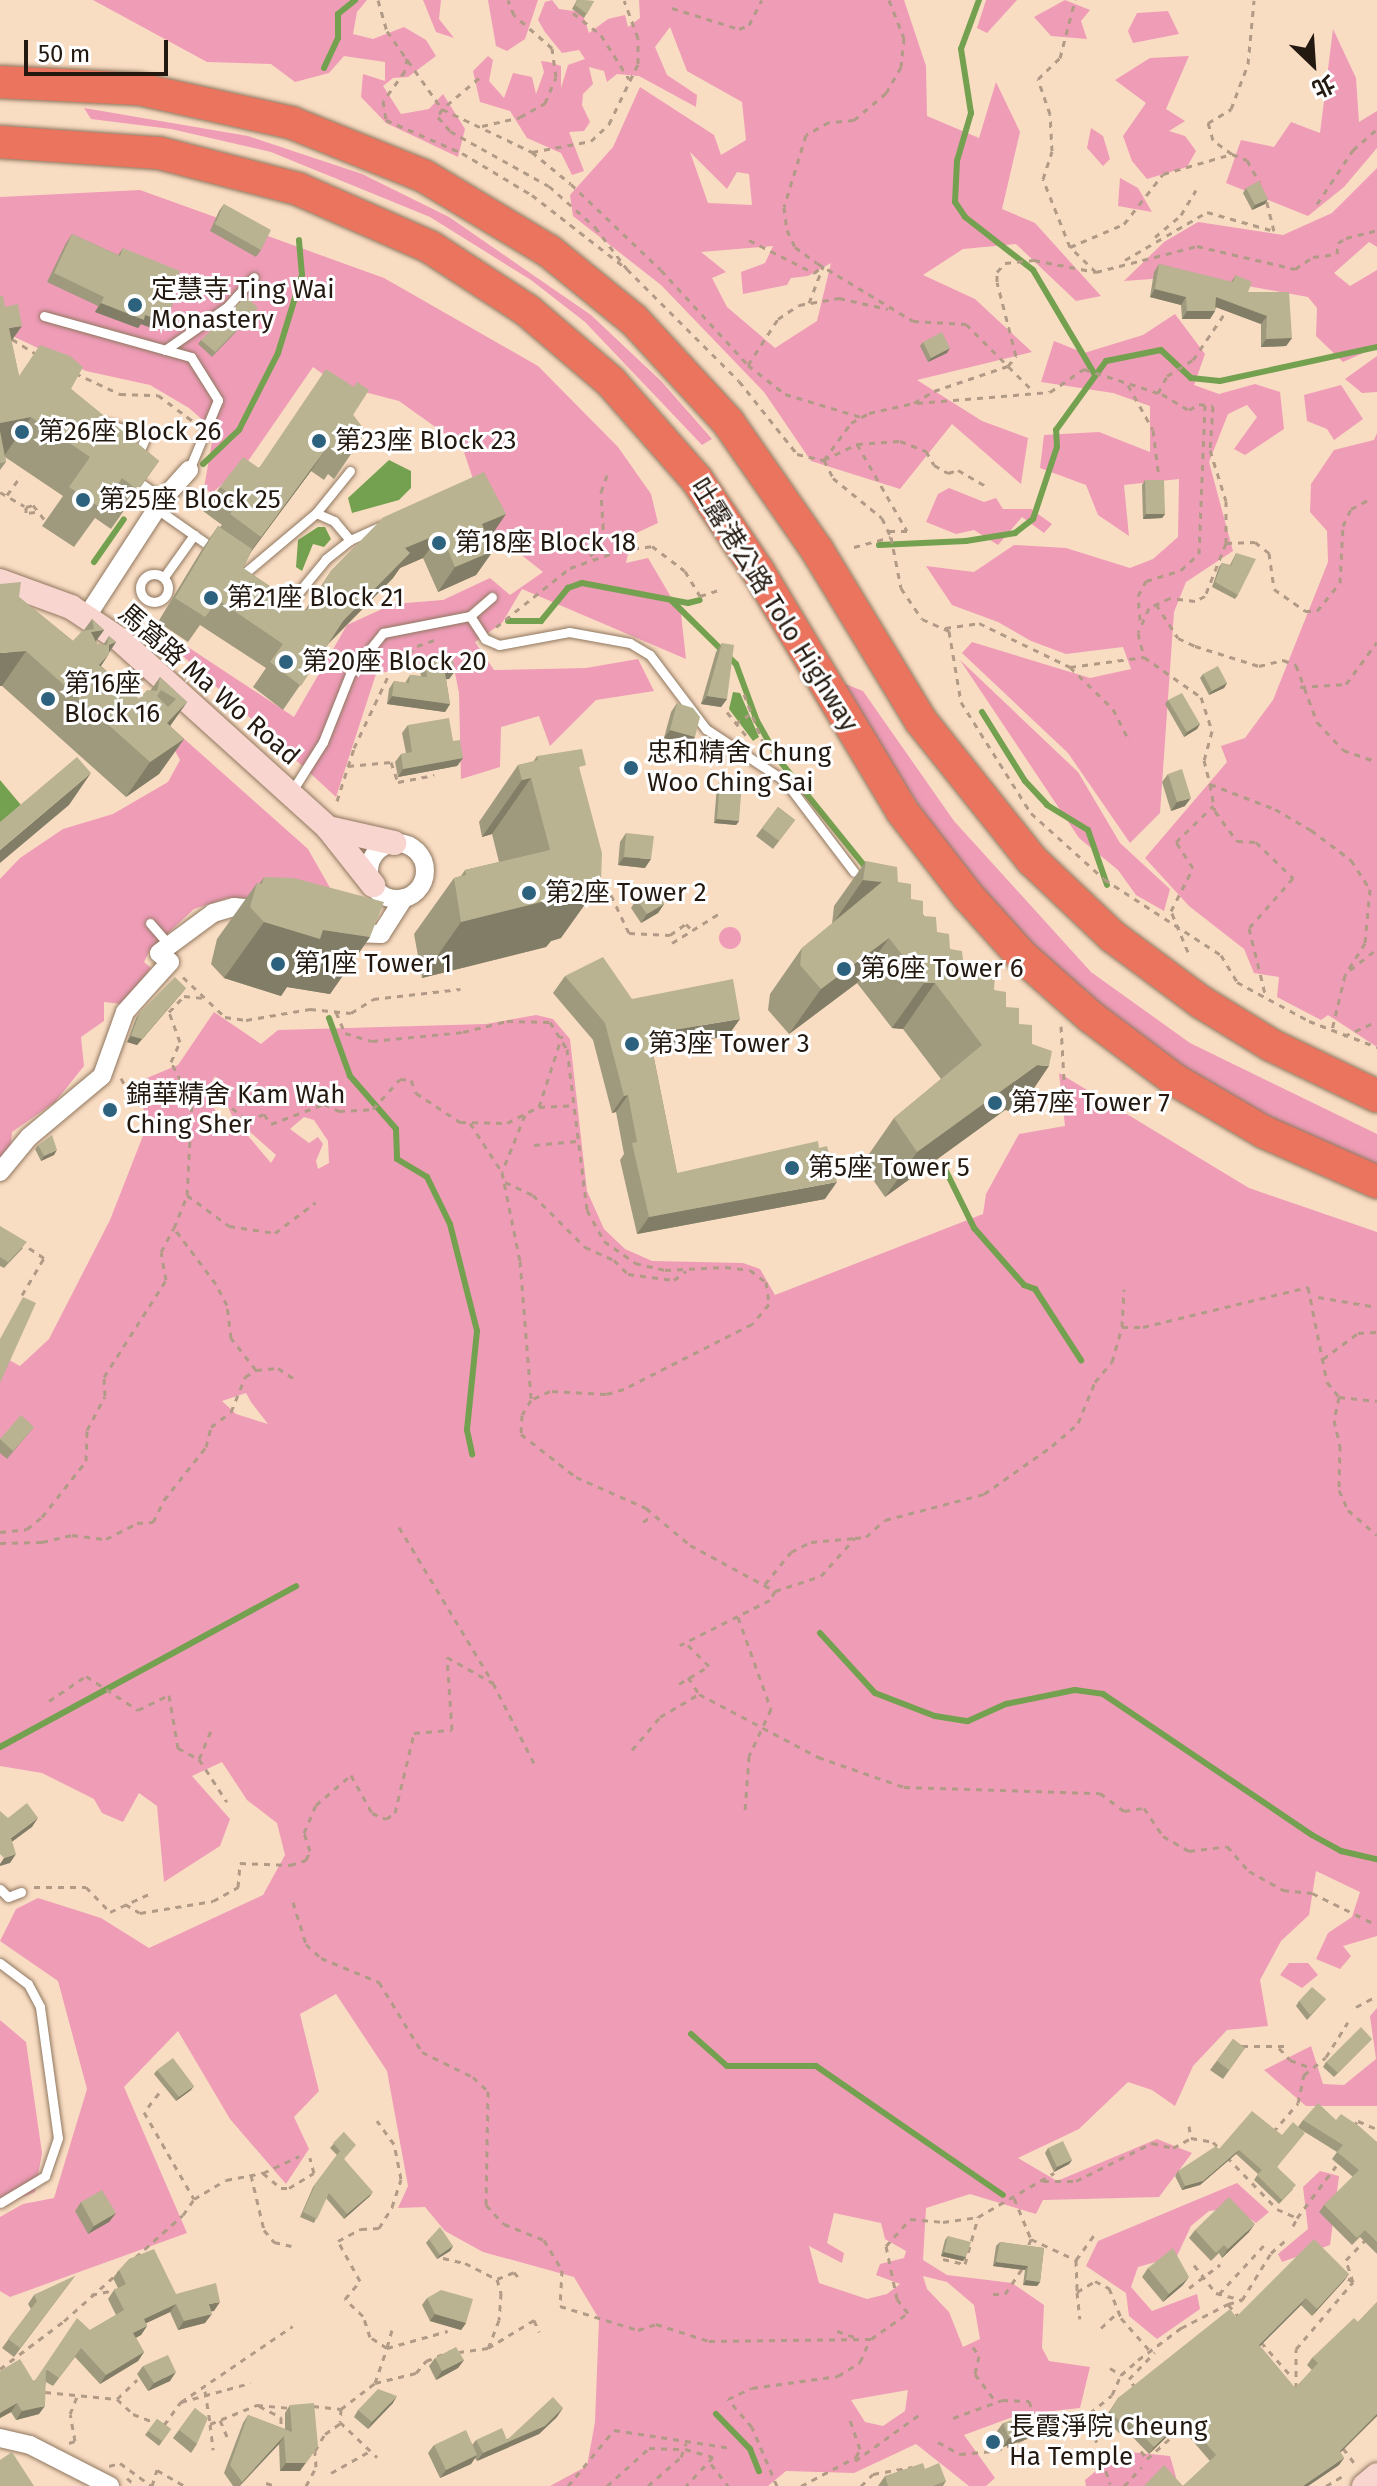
<!DOCTYPE html>
<meta charset="utf-8">
<style>
body{margin:0}
#map{position:relative;width:1377px;height:2486px;overflow:hidden;background:#f9ddc3;font-family:"Fira Sans","Noto Sans TC",sans-serif}
div>[style]{position:absolute}
.green>*{inset:0;background:#ef9cb7}
.round{border-radius:50%}
.water>*{inset:0;background:#74a14f}
.stream>*{height:6px;margin:-3px;padding:0 3px;transform-origin:3px;border-radius:3px;background:#74a14f}
.path>*{height:3px;margin-top:-1.5px;transform-origin:0;background:repeating-linear-gradient(90deg,#b19b87 0 6px,transparent 0 12px)}
.roads{filter:drop-shadow(0 0 2px #8f775f) drop-shadow(0 0 2px #8f775f)}
.lane>*{height:9px;margin:-4.5px;padding:0 4.5px;transform-origin:4.5px;border-radius:4.5px;background:#fff}
.lane>.ring{margin:-4.5px;padding:0;box-sizing:content-box;background:none;border:9px solid #fff;border-radius:50%}
.street>*{height:18px;margin:-9px;padding:0 9px;transform-origin:9px;border-radius:9px;background:#fff}
.street>.ring{margin:-9px;padding:0;box-sizing:content-box;background:none;border:18px solid #fff;border-radius:50%}
.secondary>*{height:24px;margin:-12px;padding:0 12px;transform-origin:12px;border-radius:12px;background:#f9d5cf}
.highway>*{height:32px;margin:-16px;padding:0 16px;transform-origin:16px;border-radius:16px;background:#eb745e}
.wall>*{inset:0;background:#9f9a7e}
.shaded-wall>*{inset:0;background:#827d66}
.building>*{inset:0;background:#b9b392}
.dots>*{width:22px;height:22px;translate:-50% -50%;box-sizing:border-box;border:4px solid #fff;border-radius:50%}
span{translate:-50% -50%;white-space:nowrap;text-align:center;line-height:1.15;-webkit-text-stroke:6px #fff;paint-order:stroke}
.poi-label{font-size:26px;color:#231910}
.left{translate:0 -50%;text-align:left}
.street-label{font-size:26px;color:#231910}
.north{position:absolute;left:1273px;top:24px;width:80px;height:80px;-webkit-text-stroke:6px #fff;paint-order:stroke;rotate:155deg;font-size:22px;font-weight:700;line-height:32px;text-align:center;color:#231910}
.north::after{content:'';display:block;margin:auto;width:28px;height:36px;background:#231910;clip-path:polygon(50% 0,100% 100%,50% 72%,0 100%)}
.scale{position:absolute;left:24px;top:40px;width:144px;height:36px;box-sizing:border-box;border:4px solid #231910;border-top:0;padding-left:10px;font-size:24px;line-height:28px;white-space:nowrap;color:#231910;-webkit-text-stroke:6px #fff;paint-order:stroke}
</style>
<div id="map">
<div class="green">
<i style="clip-path:polygon(93px 0,367px 0,357px 12px,353px 34px,373px 39px,404px 27px,426px 40px,436px 56px,408px 77px,393px 78px,383px 86px,401px 114px,429px 109px,443px 94px,465px 129px,458px 157px,386px 123px,361px 97px,363px 74px,385px 81px,385px 62px,344px 56px,329px 73px,295px 82px,271px 64px,207px 62px)"></i>
<i style="clip-path:polygon(423px 0,441px 0,439px 19px,454px 38px,436px 32px)"></i>
<i style="clip-path:polygon(488px 0,538px 0,525px 39px,507px 51px,496px 46px)"></i>
<i style="clip-path:polygon(evenodd,552px 0,559px 9px,582px 12px,589px 33px,608px 19px,625px 15px,628px 27px,640px 18px,639px 0,904px 0,926px 66px,927px 116px,979px 138px,996px 82px,1020px 132px,1002px 209px,1035px 223px,1101px 296px,1076px 301px,1016px 244px,963px 249px,923px 275px,975px 299px,1032px 352px,917px 380px,982px 421px,1028px 438px,1021px 484px,952px 424px,900px 489px,811px 461px,764px 392px,661px 285px,573px 216px,570px 195px,613px 147px,640px 87px,714px 135px,721px 155px,746px 140px,742px 102px,687px 71px,670px 27px,655px 47px,667px 75px,697px 95px,696px 107px,639px 76px,617px 74px,607px 82px,604px 71px,589px 67px,593px 84px,583px 94px,582px 105px,590px 122px,584px 131px,569px 132px,584px 171px,572px 175px,561px 153px,527px 138px,510px 111px,480px 102px,473px 71px,488px 56px,493px 60px,489px 81px,504px 98px,513px 73px,532px 77px,536px 94px,544px 72px,541px 61px,549px 62px,561px 66px,561px 88px,568px 65px,585px 59px,579px 50px,562px 53px,545px 32px,538px 20px,545px 2px,552px 0,690px 152px,727px 189px,737px 172px,749px 174px,752px 205px,708px 203px,690px 152px,552px 0,773px 246px,765px 263px,741px 272px,743px 294px,787px 285px,791px 278px,808px 276px,831px 263px,817px 321px,775px 348px,727px 307px,712px 278px,726px 272px,701px 252px,773px 246px)"></i>
<i style="clip-path:polygon(986px 0,1017px 0,987px 33px,977px 28px)"></i>
<i style="clip-path:polygon(1065px 0,1090px 10px,1081px 21px,1087px 39px,1051px 36px,1034px 17px)"></i>
<i style="clip-path:polygon(1168px 11px,1179px 34px,1133px 43px,1128px 31px,1137px 13px)"></i>
<i style="clip-path:polygon(1333px 29px,1356px 78px,1359px 122px,1377px 111px,1377px 148px,1344px 187px,1308px 216px,1226px 183px,1241px 140px,1274px 147px,1291px 122px,1320px 133px)"></i>
<i style="clip-path:polygon(1189px 56px,1166px 109px,1185px 121px,1169px 131px,1185px 136px,1196px 151px,1187px 167px,1147px 179px,1132px 161px,1123px 136px,1146px 103px,1115px 80px,1150px 58px)"></i>
<i style="clip-path:polygon(84px 108px,248px 136px,362px 174px,449px 217px,591px 315px,661px 381px,712px 439px,702px 445px,585px 322px,531px 280px,430px 217px,271px 152px,171px 129px,91px 119px)"></i>
<i style="clip-path:polygon(1091px 128px,1103px 136px,1110px 159px,1103px 166px,1087px 148px)"></i>
<i style="clip-path:polygon(1377px 168px,1377px 247px,1369px 242px,1334px 273px,1350px 286px,1377px 270px,1377px 347px,1343px 362px,1316px 336px,1317px 308px,1308px 297px,1193px 276px,1124px 281px,1164px 242px,1198px 222px,1283px 235px,1332px 213px)"></i>
<i style="clip-path:polygon(1120px 178px,1138px 188px,1152px 212px,1118px 206px)"></i>
<i style="clip-path:polygon(140px 190px,384px 278px,538px 366px,618px 447px,651px 494px,658px 523px,632px 535px,626px 563px,648px 558px,681px 614px,686px 659px,522px 589px,502px 623px,475px 642px,494px 670px,586px 668px,638px 659px,654px 691px,596px 700px,550px 746px,539px 716px,501px 727px,500px 767px,461px 779px,459px 693px,452px 658px,376px 674px,336px 797px,135px 612px,294px 717px,347px 625px,393px 604px,443px 600px,490px 578px,510px 595px,543px 572px,490px 530px,462px 446px,399px 401px,338px 385px,313px 367px,246px 464px,212px 493px,204px 488px,214px 430px,189px 408px,150px 385px,86px 371px,0 330px,0 197px)"></i>
<i style="clip-path:polygon(1175px 314px,1205px 354px,1194px 385px,1219px 394px,1255px 384px,1280px 392px,1284px 429px,1245px 455px,1234px 449px,1257px 417px,1247px 405px,1228px 414px,1209px 462px,1233px 551px,1186px 582px,1174px 612px,1160px 813px,1130px 843px,1068px 753px,962px 653px,972px 642px,1090px 678px,1131px 669px,1123px 647px,1066px 654px,1031px 641px,998px 622px,952px 605px,926px 566px,974px 572px,1014px 545px,1066px 548px,1130px 568px,1153px 559px,1178px 537px,1179px 479px,1124px 485px,1129px 536px,1098px 515px,1086px 485px,1040px 468px,1044px 435px,1099px 432px,1150px 452px,1150px 406px,1113px 393px,1041px 382px,1054px 341px,1084px 353px,1143px 335px)"></i>
<i style="clip-path:polygon(1377px 356px,1377px 392px,1362px 393px,1345px 379px)"></i>
<i style="clip-path:polygon(1341px 385px,1363px 419px,1334px 440px,1327px 429px,1307px 421px,1304px 395px)"></i>
<i style="clip-path:polygon(1377px 433px,1377px 1047px,1328px 1015px,1321px 1020px,1277px 997px,1279px 977px,1254px 973px,1244px 949px,1189px 906px,1145px 858px,1227px 762px,1221px 746px,1245px 738px,1273px 700px,1328px 562px,1327px 531px,1310px 512px,1311px 484px,1334px 450px,1374px 440px)"></i>
<i style="clip-path:polygon(949px 488px,984px 502px,996px 498px,1003px 509px,1031px 509px,1052px 524px,1044px 533px,1022px 517px,998px 545px,974px 530px,956px 534px,926px 522px,938px 494px)"></i>
<i style="clip-path:polygon(960px 660px,1078px 772px,1120px 843px,1170px 889px,1164px 911px,1136px 895px,1118px 870px,1079px 838px)"></i>
<i style="clip-path:polygon(835px 680px,863px 691px,954px 821px,1091px 972px,1190px 1043px,1377px 1134px,1377px 1167px,1267px 1120px,1166px 1059px,1088px 1000px,1011px 927px,964px 873px)"></i>
<i style="clip-path:polygon(154px 712px,308px 849px,351px 925px,260px 898px,227px 898px,194px 909px,150px 950px,144px 962px,151px 968px,122px 1004px,104px 1002px,104px 1021px,81px 1037px,84px 1066px,55px 1102px,12px 1132px,10px 1151px,0 1166px,0 879px,20px 858px,63px 829px,113px 814px,168px 782px,180px 760px)"></i>
<i class="round" style="left:719px;top:927px;width:22px;height:22px"></i>
<i style="clip-path:polygon(evenodd,214px 1012px,261px 1044px,278px 1030px,486px 1024px,536px 1015px,553px 1019px,570px 1039px,587px 1191px,604px 1229px,625px 1249px,652px 1261px,743px 1263px,760px 1269px,775px 1295px,983px 1214px,986px 1194px,1019px 1134px,1065px 1126px,1059px 1073px,1249px 1188px,1377px 1232px,1377px 1936px,1343px 1946px,1351px 1956px,1340px 1969px,1316px 1959px,1328px 1933px,1352px 1917px,1360px 1892px,1316px 1871px,1309px 1915px,1281px 1941px,1260px 1980px,1268px 2026px,1227px 2030px,1193px 2066px,1175px 2106px,1152px 2090px,1128px 2082px,1079px 2129px,1018px 2158px,1057px 2181px,1157px 2139px,1192px 2153px,1159px 2197px,1043px 2200px,1036px 2214px,970px 2194px,926px 2208px,923px 2260px,947px 2275px,1012px 2283px,1044px 2305px,1042px 2348px,1049px 2361px,1090px 2367px,1080px 2408px,1018px 2415px,964px 2435px,995px 2478px,986px 2486px,969px 2486px,916px 2444px,854px 2473px,786px 2471px,768px 2486px,550px 2486px,587px 2466px,595px 2422px,599px 2319px,574px 2277px,483px 2252px,445px 2231px,425px 2207px,398px 2208px,408px 2186px,387px 2071px,336px 1994px,300px 2014px,319px 2091px,294px 2117px,309px 2149px,286px 2184px,230px 2119px,178px 2031px,124px 2087px,187px 2233px,10px 2297px,0 2291px,0 2217px,23px 2204px,54px 2198px,87px 2089px,58px 1981px,0 1941px,16px 1909px,38px 1898px,101px 1918px,149px 1948px,263px 1895px,285px 1855px,277px 1823px,247px 1800px,222px 1762px,192px 1776px,230px 1819px,220px 1846px,164px 1882px,157px 1806px,139px 1793px,123px 1822px,102px 1813px,94px 1799px,42px 1773px,0 1766px,0 1355px,20px 1366px,49px 1339px,110px 1220px,148px 1123px,135px 1083px,178px 1065px,214px 1012px,215px 1076px,232px 1116px,276px 1155px,271px 1163px,243px 1130px,217px 1113px,205px 1094px,215px 1076px,214px 1012px,304px 1117px,314px 1120px,328px 1141px,329px 1163px,318px 1169px,316px 1161px,323px 1144px,318px 1137px,309px 1143px,290px 1129px,304px 1117px,214px 1012px,246px 1393px,251px 1402px,268px 1424px,236px 1414px,222px 1401px,246px 1393px,214px 1012px,834px 2213px,881px 2223px,885px 2239px,906px 2251px,904px 2258px,880px 2264px,876px 2275px,900px 2284px,887px 2294px,867px 2299px,819px 2283px,809px 2246px,842px 2263px,844px 2253px,827px 2243px,834px 2213px,214px 1012px,923px 2276px,947px 2282px,974px 2305px,980px 2339px,963px 2347px,949px 2312px,927px 2289px,923px 2276px,214px 1012px,908px 2390px,905px 2411px,883px 2426px,865px 2422px,851px 2400px,908px 2390px)"></i>
<i style="clip-path:polygon(1289px 1963px,1308px 1963px,1318px 1975px,1302px 1988px,1280px 1975px)"></i>
<i style="clip-path:polygon(1377px 2008px,1377px 2106px,1306px 2106px,1264px 2070px,1311px 2046px,1323px 2084px,1344px 2085px,1376px 2059px,1370px 2016px)"></i>
<i style="clip-path:polygon(0 2020px,26px 2042px,42px 2153px,35px 2192px,0 2206px)"></i>
<i style="clip-path:polygon(1320px 2171px,1339px 2176px,1330px 2245px,1282px 2262px,1278px 2254px,1308px 2229px,1303px 2187px)"></i>
<i style="clip-path:polygon(1237px 2183px,1269px 2212px,1256px 2223px,1235px 2208px,1209px 2211px,1191px 2226px,1177px 2256px,1138px 2267px,1131px 2287px,1152px 2311px,1197px 2294px,1200px 2309px,1157px 2339px,1129px 2316px,1126px 2293px,1086px 2266px,1098px 2241px)"></i>
<i style="clip-path:polygon(1120px 2451px,1170px 2456px,1176px 2477px,1168px 2486px,1086px 2486px,1085px 2480px)"></i>
</div>
<div class="water">
<i style="clip-path:polygon(389px 460px,411px 471px,411px 488px,399px 500px,352px 513px,348px 498px)"></i>
<i style="clip-path:polygon(318px 527px,325px 527px,331px 539px,324px 547px,313px 544px,302px 571px,296px 567px,298px 540px)"></i>
<i style="clip-path:polygon(733px 692px,740px 693px,759px 737px,753px 741px,729px 709px)"></i>
<i style="clip-path:polygon(0 780px,26px 811px,0 834px)"></i>
</div>
<div class="stream">
<i style="left:979px;top:0;width:52px;rotate:110.2deg"></i>
<i style="left:961px;top:49px;width:65px;rotate:81.1deg"></i>
<i style="left:971px;top:113px;width:50px;rotate:106.3deg"></i>
<i style="left:957px;top:161px;width:41px;rotate:92.8deg"></i>
<i style="left:955px;top:202px;width:18px;rotate:56deg"></i>
<i style="left:965px;top:217px;width:86px;rotate:37.9deg"></i>
<i style="left:1033px;top:270px;width:122px;rotate:59.4deg"></i>
<i style="left:324px;top:68px;width:33px;rotate:-65deg"></i>
<i style="left:338px;top:38px;width:24px;rotate:-90deg"></i>
<i style="left:338px;top:14px;width:22px;rotate:-39deg"></i>
<i style="left:203px;top:464px;width:50px;rotate:-43.4deg"></i>
<i style="left:239px;top:430px;width:86px;rotate:-63.1deg"></i>
<i style="left:278px;top:353px;width:82px;rotate:-72.9deg"></i>
<i style="left:302px;top:275px;width:35px;rotate:-95deg"></i>
<i style="left:879px;top:545px;width:87px;rotate:-2.6deg"></i>
<i style="left:966px;top:541px;width:50px;rotate:-9.3deg"></i>
<i style="left:1015px;top:533px;width:23px;rotate:-38deg"></i>
<i style="left:1033px;top:519px;width:76px;rotate:-71.6deg"></i>
<i style="left:1057px;top:447px;width:17px;rotate:-93deg"></i>
<i style="left:1056px;top:430px;width:85px;rotate:-54.1deg"></i>
<i style="left:1106px;top:361px;width:56px;rotate:-11.3deg"></i>
<i style="left:1161px;top:350px;width:41px;rotate:43deg"></i>
<i style="left:1191px;top:378px;width:29px;rotate:6deg"></i>
<i style="left:1220px;top:381px;width:161px;rotate:-12.2deg"></i>
<i style="left:94px;top:562px;width:52px;rotate:-55.1deg"></i>
<i style="left:671px;top:600px;width:91px;rotate:44.6deg"></i>
<i style="left:736px;top:664px;width:61px;rotate:69.8deg"></i>
<i style="left:757px;top:721px;width:45px;rotate:60.6deg"></i>
<i style="left:779px;top:760px;width:139px;rotate:51.1deg"></i>
<i style="left:508px;top:621px;width:33px"></i>
<i style="left:541px;top:621px;width:43px;rotate:-50.7deg"></i>
<i style="left:568px;top:588px;width:15px;rotate:-20deg"></i>
<i style="left:582px;top:583px;width:108px;rotate:10.7deg"></i>
<i style="left:688px;top:603px;width:12px;rotate:-14deg"></i>
<i style="left:982px;top:712px;width:81px;rotate:58.1deg"></i>
<i style="left:1025px;top:781px;width:33px;rotate:47deg"></i>
<i style="left:1047px;top:805px;width:48px;rotate:31.4deg"></i>
<i style="left:1088px;top:830px;width:58px;rotate:70.9deg"></i>
<i style="left:329px;top:1018px;width:62px;rotate:70.1deg"></i>
<i style="left:350px;top:1076px;width:70px;rotate:49deg"></i>
<i style="left:396px;top:1129px;width:30px;rotate:88deg"></i>
<i style="left:397px;top:1159px;width:35px;rotate:31deg"></i>
<i style="left:427px;top:1177px;width:52px;rotate:63.9deg"></i>
<i style="left:450px;top:1224px;width:110px;rotate:75.8deg"></i>
<i style="left:477px;top:1331px;width:100px;rotate:95.8deg"></i>
<i style="left:467px;top:1430px;width:25px;rotate:78deg"></i>
<i style="left:946px;top:1171px;width:64px;rotate:63.8deg"></i>
<i style="left:974px;top:1228px;width:76px;rotate:48.7deg"></i>
<i style="left:1024px;top:1285px;width:12px;rotate:20deg"></i>
<i style="left:1035px;top:1289px;width:85px;rotate:57.1deg"></i>
<i style="left:820px;top:1633px;width:81px;rotate:47.5deg"></i>
<i style="left:875px;top:1693px;width:64px;rotate:21deg"></i>
<i style="left:935px;top:1716px;width:33px;rotate:9deg"></i>
<i style="left:968px;top:1721px;width:42px;rotate:-24.1deg"></i>
<i style="left:1006px;top:1704px;width:70px;rotate:-11.5deg"></i>
<i style="left:1075px;top:1690px;width:28px;rotate:8deg"></i>
<i style="left:1103px;top:1694px;width:252px;rotate:34deg"></i>
<i style="left:1312px;top:1835px;width:33px;rotate:29deg"></i>
<i style="left:1341px;top:1851px;width:37px;rotate:13deg"></i>
<i style="left:0;top:1747px;width:337px;rotate:-28.5deg"></i>
<i style="left:691px;top:2034px;width:48px;rotate:41.6deg"></i>
<i style="left:727px;top:2066px;width:89px"></i>
<i style="left:816px;top:2066px;width:227px;rotate:34.6deg"></i>
<i style="left:716px;top:2414px;width:49px;rotate:45.8deg"></i>
<i style="left:750px;top:2449px;width:24px;rotate:68deg"></i>
</div>
<div class="path">
<i style="left:378px;top:0;width:32px;rotate:74deg"></i>
<i style="left:387px;top:31px;width:95px;rotate:54.8deg"></i>
<i style="left:442px;top:109px;width:100px;rotate:25.5deg"></i>
<i style="left:532px;top:152px;width:50px;rotate:39.4deg"></i>
<i style="left:571px;top:184px;width:124px;rotate:43.7deg"></i>
<i style="left:661px;top:270px;width:129px;rotate:47.5deg"></i>
<i style="left:748px;top:365px;width:47px;rotate:38.1deg"></i>
<i style="left:785px;top:394px;width:79px;rotate:16.8deg"></i>
<i style="left:889px;top:0;width:41px;rotate:68.5deg"></i>
<i style="left:904px;top:38px;width:29px;rotate:96deg"></i>
<i style="left:901px;top:67px;width:30px;rotate:120deg"></i>
<i style="left:886px;top:93px;width:42px;rotate:139.8deg"></i>
<i style="left:854px;top:120px;width:25px;rotate:175deg"></i>
<i style="left:829px;top:122px;width:26px;rotate:151deg"></i>
<i style="left:806px;top:135px;width:75px;rotate:107deg"></i>
<i style="left:784px;top:207px;width:23px;rotate:83deg"></i>
<i style="left:787px;top:230px;width:19px;rotate:65deg"></i>
<i style="left:795px;top:247px;width:27px;rotate:36deg"></i>
<i style="left:817px;top:263px;width:112px;rotate:31.1deg"></i>
<i style="left:913px;top:321px;width:53px;rotate:3.2deg"></i>
<i style="left:966px;top:324px;width:92px;rotate:45deg"></i>
<i style="left:672px;top:8px;width:70px;rotate:17.4deg"></i>
<i style="left:739px;top:29px;width:11px;rotate:-22deg"></i>
<i style="left:749px;top:25px;width:28px;rotate:-63deg"></i>
<i style="left:573px;top:13px;width:36px;rotate:38deg"></i>
<i style="left:601px;top:35px;width:52px;rotate:57.5deg"></i>
<i style="left:407px;top:58px;width:13px;rotate:99deg"></i>
<i style="left:405px;top:71px;width:37px;rotate:126deg"></i>
<i style="left:383px;top:101px;width:19px;rotate:81deg"></i>
<i style="left:386px;top:120px;width:83px;rotate:23.5deg"></i>
<i style="left:462px;top:153px;width:82px;rotate:31deg"></i>
<i style="left:532px;top:195px;width:114px;rotate:37.9deg"></i>
<i style="left:479px;top:78px;width:48px;rotate:140deg"></i>
<i style="left:442px;top:109px;width:9px;rotate:117deg"></i>
<i style="left:438px;top:117px;width:18px;rotate:49deg"></i>
<i style="left:450px;top:131px;width:113px;rotate:29.1deg"></i>
<i style="left:549px;top:186px;width:62px;rotate:41.7deg"></i>
<i style="left:595px;top:227px;width:53px;rotate:52.7deg"></i>
<i style="left:627px;top:269px;width:158px;rotate:45deg"></i>
<i style="left:739px;top:381px;width:93px;rotate:51.5deg"></i>
<i style="left:797px;top:454px;width:28px;rotate:13deg"></i>
<i style="left:824px;top:460px;width:37px;rotate:-26deg"></i>
<i style="left:857px;top:444px;width:43px;rotate:-4deg"></i>
<i style="left:900px;top:441px;width:28px;rotate:21deg"></i>
<i style="left:926px;top:451px;width:16px;rotate:60deg"></i>
<i style="left:934px;top:465px;width:16px;rotate:30deg"></i>
<i style="left:948px;top:473px;width:10px;rotate:-17deg"></i>
<i style="left:958px;top:470px;width:36px;rotate:30deg"></i>
<i style="left:482px;top:126px;width:39px;rotate:-13deg"></i>
<i style="left:520px;top:117px;width:29px;rotate:-29deg"></i>
<i style="left:545px;top:103px;width:28px;rotate:-67deg"></i>
<i style="left:556px;top:77px;width:29px;rotate:-98deg"></i>
<i style="left:552px;top:48px;width:50px;rotate:-139deg"></i>
<i style="left:514px;top:15px;width:16px;rotate:-112deg"></i>
<i style="left:532px;top:152px;width:60px;rotate:-10.6deg"></i>
<i style="left:591px;top:141px;width:25px;rotate:-43deg"></i>
<i style="left:609px;top:124px;width:67px;rotate:-64.2deg"></i>
<i style="left:638px;top:64px;width:26px;rotate:-90deg"></i>
<i style="left:638px;top:38px;width:40px;rotate:-110.2deg"></i>
<i style="left:1232px;top:154px;width:16px;rotate:22deg"></i>
<i style="left:1247px;top:160px;width:26px;rotate:61deg"></i>
<i style="left:1317px;top:204px;width:65px;rotate:-56.3deg"></i>
<i style="left:1353px;top:150px;width:32px;rotate:-41deg"></i>
<i style="left:1155px;top:237px;width:34px;rotate:-40deg"></i>
<i style="left:1181px;top:215px;width:29px;rotate:-59deg"></i>
<i style="left:749px;top:240px;width:73px;rotate:26.9deg"></i>
<i style="left:814px;top:273px;width:11px;rotate:-38deg"></i>
<i style="left:1070px;top:247px;width:73px;rotate:-111.7deg"></i>
<i style="left:1043px;top:179px;width:29px;rotate:-72deg"></i>
<i style="left:1052px;top:151px;width:37px;rotate:-93deg"></i>
<i style="left:1050px;top:114px;width:37px;rotate:-109deg"></i>
<i style="left:1038px;top:79px;width:30px;rotate:-44deg"></i>
<i style="left:1060px;top:58px;width:60px;rotate:-75.5deg"></i>
<i style="left:1125px;top:260px;width:95px;rotate:-30.3deg"></i>
<i style="left:1207px;top:212px;width:70px;rotate:15.8deg"></i>
<i style="left:1274px;top:231px;width:34px;rotate:-104deg"></i>
<i style="left:1096px;top:272px;width:104px;rotate:-14.4deg"></i>
<i style="left:1197px;top:246px;width:101px;rotate:13.2deg"></i>
<i style="left:1295px;top:269px;width:22px;rotate:-34deg"></i>
<i style="left:1313px;top:257px;width:24px;rotate:-7deg"></i>
<i style="left:1337px;top:254px;width:11px;rotate:-85deg"></i>
<i style="left:1338px;top:243px;width:9px;rotate:-32deg"></i>
<i style="left:1346px;top:238px;width:32px;rotate:-14deg"></i>
<i style="left:809px;top:303px;width:40px;rotate:-69deg"></i>
<i style="left:12px;top:339px;width:28px;rotate:32deg"></i>
<i style="left:748px;top:365px;width:55px;rotate:-56.9deg"></i>
<i style="left:778px;top:319px;width:25px;rotate:-34deg"></i>
<i style="left:799px;top:305px;width:41px;rotate:-9.9deg"></i>
<i style="left:839px;top:298px;width:50px;rotate:12.7deg"></i>
<i style="left:75px;top:373px;width:50px;rotate:25deg"></i>
<i style="left:120px;top:394px;width:38px;rotate:2deg"></i>
<i style="left:158px;top:395px;width:45px;rotate:36.9deg"></i>
<i style="left:1128px;top:385px;width:51px;rotate:60.9deg"></i>
<i style="left:1153px;top:430px;width:48px;rotate:82.9deg"></i>
<i style="left:1158px;top:393px;width:19px;rotate:-62deg"></i>
<i style="left:1167px;top:376px;width:31px;rotate:-32deg"></i>
<i style="left:1193px;top:360px;width:57px;rotate:-55.8deg"></i>
<i style="left:917px;top:403px;width:133px;rotate:-4.7deg"></i>
<i style="left:1050px;top:392px;width:41px;rotate:-34.1deg"></i>
<i style="left:1084px;top:369px;width:82px;rotate:17.8deg"></i>
<i style="left:1162px;top:394px;width:31px;rotate:31deg"></i>
<i style="left:1189px;top:410px;width:12px;rotate:-31deg"></i>
<i style="left:1199px;top:404px;width:14px;rotate:8deg"></i>
<i style="left:1213px;top:406px;width:44px;rotate:93.9deg"></i>
<i style="left:1210px;top:450px;width:53px;rotate:72.6deg"></i>
<i style="left:1226px;top:501px;width:42px;rotate:90deg"></i>
<i style="left:1226px;top:543px;width:57px;rotate:111.6deg"></i>
<i style="left:1205px;top:596px;width:11px;rotate:153deg"></i>
<i style="left:1195px;top:601px;width:25px;rotate:-173deg"></i>
<i style="left:1170px;top:598px;width:23px;rotate:155deg"></i>
<i style="left:1149px;top:608px;width:27px;rotate:114deg"></i>
<i style="left:1138px;top:633px;width:25px;rotate:76deg"></i>
<i style="left:857px;top:444px;width:100px;rotate:60.1deg"></i>
<i style="left:907px;top:531px;width:19px;rotate:180deg"></i>
<i style="left:824px;top:460px;width:20px;rotate:63deg"></i>
<i style="left:833px;top:478px;width:63px;rotate:39.2deg"></i>
<i style="left:882px;top:518px;width:21px;rotate:65deg"></i>
<i style="left:891px;top:537px;width:52px;rotate:78.9deg"></i>
<i style="left:901px;top:588px;width:37px;rotate:56deg"></i>
<i style="left:922px;top:619px;width:30px;rotate:24deg"></i>
<i style="left:949px;top:631px;width:72px;rotate:80.4deg"></i>
<i style="left:961px;top:702px;width:131px;rotate:57.8deg"></i>
<i style="left:1031px;top:813px;width:98px;rotate:42.1deg"></i>
<i style="left:1104px;top:879px;width:140px;rotate:33deg"></i>
<i style="left:1221px;top:955px;width:31px;rotate:59deg"></i>
<i style="left:1237px;top:982px;width:82px;rotate:28.4deg"></i>
<i style="left:1309px;top:1021px;width:73px;rotate:20.9deg"></i>
<i style="left:824px;top:460px;width:46px;rotate:-53.9deg"></i>
<i style="left:851px;top:423px;width:21px;rotate:-29deg"></i>
<i style="left:869px;top:413px;width:46px;rotate:-12.5deg"></i>
<i style="left:914px;top:403px;width:23px;rotate:-31deg"></i>
<i style="left:934px;top:391px;width:78px;rotate:-18.7deg"></i>
<i style="left:1008px;top:366px;width:13px;rotate:-51deg"></i>
<i style="left:1016px;top:356px;width:76px;rotate:-104.4deg"></i>
<i style="left:997px;top:282px;width:10px;rotate:-90deg"></i>
<i style="left:997px;top:272px;width:12px;rotate:-48deg"></i>
<i style="left:1005px;top:263px;width:29px;rotate:-6deg"></i>
<i style="left:1034px;top:260px;width:63px;rotate:11deg"></i>
<i style="left:1096px;top:272px;width:36px;rotate:-136deg"></i>
<i style="left:1070px;top:247px;width:59px;rotate:-23.1deg"></i>
<i style="left:1124px;top:224px;width:63px;rotate:-52deg"></i>
<i style="left:1163px;top:174px;width:72px;rotate:-16.2deg"></i>
<i style="left:1232px;top:154px;width:24px;rotate:-144deg"></i>
<i style="left:1213px;top:140px;width:18px;rotate:-106deg"></i>
<i style="left:1208px;top:123px;width:27px;rotate:-31deg"></i>
<i style="left:1231px;top:109px;width:48px;rotate:-69.3deg"></i>
<i style="left:1248px;top:64px;width:64px;rotate:-84.6deg"></i>
<i style="left:0;top:492px;width:28px;rotate:30deg"></i>
<i style="left:7px;top:495px;width:24px;rotate:-54deg"></i>
<i style="left:35px;top:512px;width:9px;rotate:174deg"></i>
<i style="left:26px;top:513px;width:6px;rotate:-90deg"></i>
<i style="left:26px;top:507px;width:7px;rotate:-16deg"></i>
<i style="left:33px;top:505px;width:18px;rotate:52deg"></i>
<i style="left:1226px;top:543px;width:29px;rotate:-2deg"></i>
<i style="left:1255px;top:542px;width:18px;rotate:38deg"></i>
<i style="left:1269px;top:553px;width:36px;rotate:82deg"></i>
<i style="left:1274px;top:589px;width:38px;rotate:35deg"></i>
<i style="left:1305px;top:611px;width:12px"></i>
<i style="left:1317px;top:611px;width:36px;rotate:-51deg"></i>
<i style="left:1340px;top:583px;width:57px;rotate:-87deg"></i>
<i style="left:1343px;top:526px;width:19px;rotate:-65deg"></i>
<i style="left:1351px;top:509px;width:19px;rotate:-28deg"></i>
<i style="left:854px;top:547px;width:38px;rotate:-15deg"></i>
<i style="left:590px;top:556px;width:21px;rotate:-47deg"></i>
<i style="left:604px;top:541px;width:49px;rotate:-93.5deg"></i>
<i style="left:601px;top:492px;width:20px;rotate:-70deg"></i>
<i style="left:1156px;top:604px;width:40px;rotate:57.1deg"></i>
<i style="left:1178px;top:638px;width:19px;rotate:25deg"></i>
<i style="left:1195px;top:646px;width:67px;rotate:17.4deg"></i>
<i style="left:1259px;top:666px;width:25px;rotate:-14deg"></i>
<i style="left:1283px;top:660px;width:14px;rotate:21deg"></i>
<i style="left:1296px;top:665px;width:61px;rotate:69.8deg"></i>
<i style="left:1317px;top:722px;width:38px;rotate:47deg"></i>
<i style="left:1343px;top:750px;width:36px;rotate:19deg"></i>
<i style="left:1140px;top:620px;width:24px;rotate:-95deg"></i>
<i style="left:1138px;top:596px;width:17px;rotate:-62deg"></i>
<i style="left:1146px;top:581px;width:37px;rotate:-17deg"></i>
<i style="left:1181px;top:570px;width:24px;rotate:-42deg"></i>
<i style="left:1199px;top:554px;width:149px;rotate:-87.7deg"></i>
<i style="left:496px;top:627px;width:95px;rotate:-38.6deg"></i>
<i style="left:570px;top:568px;width:54px;rotate:-19.4deg"></i>
<i style="left:621px;top:550px;width:31px;rotate:-7deg"></i>
<i style="left:652px;top:546px;width:41px;rotate:37.1deg"></i>
<i style="left:685px;top:571px;width:29px;rotate:59deg"></i>
<i style="left:700px;top:596px;width:20px;rotate:-18deg"></i>
<i style="left:945px;top:628px;width:34px;rotate:-8deg"></i>
<i style="left:979px;top:623px;width:101px;rotate:25.8deg"></i>
<i style="left:1070px;top:667px;width:75px;rotate:-7.7deg"></i>
<i style="left:1144px;top:657px;width:70px;rotate:35.1deg"></i>
<i style="left:1201px;top:697px;width:36px;rotate:72deg"></i>
<i style="left:1212px;top:731px;width:30px;rotate:105deg"></i>
<i style="left:1204px;top:760px;width:25px;rotate:76deg"></i>
<i style="left:1210px;top:784px;width:70px;rotate:21deg"></i>
<i style="left:1275px;top:809px;width:42px;rotate:30.3deg"></i>
<i style="left:1311px;top:830px;width:50px;rotate:36.9deg"></i>
<i style="left:1351px;top:860px;width:35px;rotate:57deg"></i>
<i style="left:1370px;top:889px;width:54px;rotate:95.3deg"></i>
<i style="left:1365px;top:943px;width:38px;rotate:122deg"></i>
<i style="left:1345px;top:975px;width:57px;rotate:103.3deg"></i>
<i style="left:1070px;top:667px;width:60px;rotate:44.3deg"></i>
<i style="left:1113px;top:709px;width:36px;rotate:63deg"></i>
<i style="left:1300px;top:687px;width:46px;rotate:-3.7deg"></i>
<i style="left:1346px;top:684px;width:52px;rotate:-53.6deg"></i>
<i style="left:744px;top:694px;width:58px;rotate:68.7deg"></i>
<i style="left:727px;top:712px;width:32px;rotate:51deg"></i>
<i style="left:735px;top:724px;width:17px;rotate:-33deg"></i>
<i style="left:348px;top:766px;width:43px;rotate:-5.3deg"></i>
<i style="left:391px;top:762px;width:21px;rotate:71deg"></i>
<i style="left:398px;top:782px;width:37px;rotate:-11deg"></i>
<i style="left:1210px;top:784px;width:27px;rotate:80deg"></i>
<i style="left:1215px;top:811px;width:37px;rotate:54deg"></i>
<i style="left:1237px;top:841px;width:19px;rotate:3deg"></i>
<i style="left:1256px;top:842px;width:52px;rotate:44.2deg"></i>
<i style="left:1293px;top:878px;width:67px;rotate:131.3deg"></i>
<i style="left:1249px;top:928px;width:72px;rotate:76.3deg"></i>
<i style="left:337px;top:801px;width:56px;rotate:-72.2deg"></i>
<i style="left:354px;top:748px;width:86px;rotate:-64.6deg"></i>
<i style="left:391px;top:670px;width:35px;rotate:-43deg"></i>
<i style="left:417px;top:646px;width:21px;rotate:-19deg"></i>
<i style="left:611px;top:895px;width:42px;rotate:64.7deg"></i>
<i style="left:629px;top:933px;width:41px;rotate:2.8deg"></i>
<i style="left:670px;top:935px;width:19px;rotate:-35deg"></i>
<i style="left:686px;top:924px;width:10px;rotate:45deg"></i>
<i style="left:672px;top:943px;width:57px;rotate:-32deg"></i>
<i style="left:1188px;top:952px;width:44px;rotate:-112.5deg"></i>
<i style="left:1171px;top:911px;width:48px;rotate:-62.9deg"></i>
<i style="left:1193px;top:868px;width:31px;rotate:-123deg"></i>
<i style="left:1176px;top:842px;width:52px;rotate:-44.2deg"></i>
<i style="left:1350px;top:970px;width:34px;rotate:-38deg"></i>
<i style="left:183px;top:977px;width:58px;rotate:43.6deg"></i>
<i style="left:225px;top:1017px;width:21px;rotate:8deg"></i>
<i style="left:246px;top:1020px;width:65px;rotate:-9.8deg"></i>
<i style="left:310px;top:1009px;width:41px;rotate:5.6deg"></i>
<i style="left:351px;top:1013px;width:26px;rotate:-32deg"></i>
<i style="left:373px;top:999px;width:88px;rotate:-6.6deg"></i>
<i style="left:336px;top:1012px;width:23px;rotate:67deg"></i>
<i style="left:345px;top:1033px;width:28px;rotate:17deg"></i>
<i style="left:372px;top:1041px;width:91px;rotate:-5.6deg"></i>
<i style="left:463px;top:1032px;width:45px;rotate:-14deg"></i>
<i style="left:507px;top:1021px;width:43px;rotate:1.3deg"></i>
<i style="left:550px;top:1022px;width:32px;rotate:58deg"></i>
<i style="left:567px;top:1049px;width:162px;rotate:82.9deg"></i>
<i style="left:587px;top:1210px;width:35px;rotate:61deg"></i>
<i style="left:604px;top:1241px;width:38px;rotate:35deg"></i>
<i style="left:635px;top:1263px;width:31px;rotate:13deg"></i>
<i style="left:665px;top:1270px;width:60px;rotate:-2.9deg"></i>
<i style="left:725px;top:1267px;width:25px;rotate:7deg"></i>
<i style="left:750px;top:1270px;width:20px;rotate:37deg"></i>
<i style="left:766px;top:1282px;width:22px;rotate:82deg"></i>
<i style="left:769px;top:1304px;width:26px;rotate:130deg"></i>
<i style="left:752px;top:1324px;width:144px;rotate:153.1deg"></i>
<i style="left:624px;top:1389px;width:19px;rotate:164deg"></i>
<i style="left:606px;top:1394px;width:56px;rotate:-176.9deg"></i>
<i style="left:550px;top:1391px;width:21px;rotate:155deg"></i>
<i style="left:531px;top:1400px;width:17px;rotate:121deg"></i>
<i style="left:522px;top:1415px;width:19px;rotate:93deg"></i>
<i style="left:521px;top:1434px;width:70px;rotate:38deg"></i>
<i style="left:576px;top:1477px;width:77px;rotate:23.9deg"></i>
<i style="left:646px;top:1508px;width:57px;rotate:40.1deg"></i>
<i style="left:690px;top:1545px;width:97px;rotate:28.4deg"></i>
<i style="left:775px;top:1591px;width:10px;rotate:119deg"></i>
<i style="left:770px;top:1600px;width:101px;rotate:153.4deg"></i>
<i style="left:1061px;top:1026px;width:90px;rotate:86.8deg"></i>
<i style="left:1344px;top:1036px;width:36px;rotate:-24deg"></i>
<i style="left:121px;top:1078px;width:33px;rotate:63deg"></i>
<i style="left:204px;top:1085px;width:57px;rotate:39.3deg"></i>
<i style="left:248px;top:1121px;width:17px;rotate:-24deg"></i>
<i style="left:264px;top:1114px;width:12px;rotate:55deg"></i>
<i style="left:271px;top:1124px;width:57px;rotate:-20.7deg"></i>
<i style="left:324px;top:1104px;width:17px;rotate:25deg"></i>
<i style="left:339px;top:1111px;width:34px;rotate:-3deg"></i>
<i style="left:373px;top:1109px;width:40px;rotate:-48deg"></i>
<i style="left:400px;top:1079px;width:11px;rotate:5deg"></i>
<i style="left:411px;top:1080px;width:14px;rotate:69deg"></i>
<i style="left:416px;top:1093px;width:53px;rotate:33.4deg"></i>
<i style="left:460px;top:1122px;width:47px;rotate:1.2deg"></i>
<i style="left:507px;top:1123px;width:36px;rotate:-27deg"></i>
<i style="left:539px;top:1107px;width:35px;rotate:-3deg"></i>
<i style="left:539px;top:1107px;width:75px;rotate:-72.1deg"></i>
<i style="left:525px;top:1115px;width:61px;rotate:112deg"></i>
<i style="left:502px;top:1172px;width:91px;rotate:78.6deg"></i>
<i style="left:520px;top:1261px;width:138px;rotate:85.4deg"></i>
<i style="left:470px;top:1123px;width:59px;rotate:56.9deg"></i>
<i style="left:534px;top:1145px;width:43px;rotate:-5.3deg"></i>
<i style="left:505px;top:1182px;width:31px;rotate:25deg"></i>
<i style="left:533px;top:1195px;width:74px;rotate:45deg"></i>
<i style="left:585px;top:1247px;width:32px;rotate:24deg"></i>
<i style="left:614px;top:1260px;width:20px;rotate:45deg"></i>
<i style="left:628px;top:1274px;width:46px;rotate:7.4deg"></i>
<i style="left:674px;top:1280px;width:15px;rotate:-37deg"></i>
<i style="left:187px;top:1195px;width:52px;rotate:36.4deg"></i>
<i style="left:229px;top:1226px;width:47px;rotate:8.7deg"></i>
<i style="left:275px;top:1233px;width:51px;rotate:-37.1deg"></i>
<i style="left:22px;top:1295px;width:43px;rotate:-59.3deg"></i>
<i style="left:44px;top:1258px;width:25px;rotate:-146deg"></i>
<i style="left:1318px;top:1297px;width:60px;rotate:9.6deg"></i>
<i style="left:1122px;top:1327px;width:38px;rotate:-87deg"></i>
<i style="left:1323px;top:1359px;width:44px;rotate:-36.6deg"></i>
<i style="left:1358px;top:1333px;width:19px;rotate:-3deg"></i>
<i style="left:256px;top:1370px;width:22px;rotate:-5deg"></i>
<i style="left:278px;top:1368px;width:23px;rotate:34deg"></i>
<i style="left:1339px;top:1397px;width:24px;rotate:102deg"></i>
<i style="left:1334px;top:1420px;width:26px;rotate:77deg"></i>
<i style="left:1340px;top:1445px;width:45px;rotate:91.3deg"></i>
<i style="left:1339px;top:1490px;width:22px;rotate:66deg"></i>
<i style="left:1348px;top:1510px;width:38px;rotate:41deg"></i>
<i style="left:643px;top:1522px;width:12px;rotate:-35deg"></i>
<i style="left:399px;top:1527px;width:182px;rotate:58.9deg"></i>
<i style="left:493px;top:1683px;width:90px;rotate:62.9deg"></i>
<i style="left:0;top:1532px;width:27px;rotate:-6deg"></i>
<i style="left:27px;top:1529px;width:19px;rotate:-39deg"></i>
<i style="left:42px;top:1517px;width:71px;rotate:-51.8deg"></i>
<i style="left:86px;top:1461px;width:31px;rotate:-88deg"></i>
<i style="left:87px;top:1430px;width:38px;rotate:-62deg"></i>
<i style="left:105px;top:1396px;width:19px;rotate:-93deg"></i>
<i style="left:104px;top:1377px;width:115px;rotate:-57.4deg"></i>
<i style="left:166px;top:1280px;width:28px;rotate:-100deg"></i>
<i style="left:161px;top:1252px;width:27px;rotate:-62deg"></i>
<i style="left:0;top:1543px;width:42px;rotate:-1.4deg"></i>
<i style="left:42px;top:1542px;width:31px;rotate:-13deg"></i>
<i style="left:72px;top:1535px;width:34px;rotate:7deg"></i>
<i style="left:106px;top:1539px;width:35px;rotate:-27deg"></i>
<i style="left:137px;top:1523px;width:16px;rotate:-4deg"></i>
<i style="left:153px;top:1522px;width:25px;rotate:-63deg"></i>
<i style="left:164px;top:1500px;width:68px;rotate:-51.6deg"></i>
<i style="left:206px;top:1447px;width:21px;rotate:-76deg"></i>
<i style="left:211px;top:1427px;width:25px;rotate:-37deg"></i>
<i style="left:231px;top:1412px;width:38px;rotate:-68deg"></i>
<i style="left:245px;top:1377px;width:13px;rotate:-32deg"></i>
<i style="left:256px;top:1370px;width:41px;rotate:-128deg"></i>
<i style="left:231px;top:1338px;width:33px;rotate:-97deg"></i>
<i style="left:227px;top:1305px;width:24px;rotate:-118deg"></i>
<i style="left:216px;top:1284px;width:70px;rotate:-126.9deg"></i>
<i style="left:174px;top:1228px;width:35px;rotate:-68deg"></i>
<i style="left:187px;top:1195px;width:93px;rotate:-86.9deg"></i>
<i style="left:192px;top:1102px;width:45px;rotate:-117.7deg"></i>
<i style="left:171px;top:1062px;width:22px;rotate:-66deg"></i>
<i style="left:180px;top:1042px;width:32px;rotate:-110deg"></i>
<i style="left:169px;top:1012px;width:22px;rotate:-47deg"></i>
<i style="left:184px;top:996px;width:18px;rotate:6deg"></i>
<i style="left:765px;top:1584px;width:41px;rotate:-50.9deg"></i>
<i style="left:791px;top:1552px;width:22px;rotate:-27deg"></i>
<i style="left:811px;top:1542px;width:44px;rotate:-5.2deg"></i>
<i style="left:775px;top:1591px;width:48px;rotate:-18.1deg"></i>
<i style="left:821px;top:1576px;width:51px;rotate:-48.2deg"></i>
<i style="left:855px;top:1538px;width:11px;rotate:-5deg"></i>
<i style="left:866px;top:1537px;width:25px;rotate:-42deg"></i>
<i style="left:885px;top:1520px;width:102px;rotate:-14.7deg"></i>
<i style="left:984px;top:1494px;width:83px;rotate:-35.2deg"></i>
<i style="left:1052px;top:1446px;width:35px;rotate:-41deg"></i>
<i style="left:1078px;top:1423px;width:44px;rotate:-67.5deg"></i>
<i style="left:1095px;top:1382px;width:26px;rotate:-50deg"></i>
<i style="left:1112px;top:1362px;width:36px;rotate:-74deg"></i>
<i style="left:1122px;top:1327px;width:21px"></i>
<i style="left:1143px;top:1327px;width:170px;rotate:-13.6deg"></i>
<i style="left:1308px;top:1287px;width:97px;rotate:78.7deg"></i>
<i style="left:1327px;top:1382px;width:19px;rotate:51deg"></i>
<i style="left:1339px;top:1397px;width:38px;rotate:6deg"></i>
<i style="left:738px;top:1617px;width:98px;rotate:70.3deg"></i>
<i style="left:771px;top:1709px;width:52px;rotate:115.1deg"></i>
<i style="left:749px;top:1756px;width:54px;rotate:94.2deg"></i>
<i style="left:688px;top:1677px;width:20px;rotate:57deg"></i>
<i style="left:699px;top:1694px;width:135px;rotate:27.9deg"></i>
<i style="left:818px;top:1757px;width:91px;rotate:19.2deg"></i>
<i style="left:904px;top:1787px;width:196px;rotate:1.8deg"></i>
<i style="left:1100px;top:1793px;width:30px;rotate:37deg"></i>
<i style="left:1124px;top:1811px;width:20px;rotate:-9deg"></i>
<i style="left:1144px;top:1808px;width:34px;rotate:56deg"></i>
<i style="left:1163px;top:1836px;width:30px;rotate:30deg"></i>
<i style="left:1189px;top:1851px;width:38px;rotate:-7deg"></i>
<i style="left:1227px;top:1846px;width:33px;rotate:49deg"></i>
<i style="left:1249px;top:1871px;width:39px;rotate:29deg"></i>
<i style="left:1283px;top:1890px;width:29px;rotate:6deg"></i>
<i style="left:1312px;top:1893px;width:72px;rotate:26.2deg"></i>
<i style="left:679px;top:1684px;width:35px;rotate:-31deg"></i>
<i style="left:709px;top:1666px;width:34px;rotate:-135deg"></i>
<i style="left:49px;top:1701px;width:45px;rotate:-34deg"></i>
<i style="left:86px;top:1676px;width:62px;rotate:33.2deg"></i>
<i style="left:138px;top:1710px;width:34px;rotate:-26deg"></i>
<i style="left:169px;top:1695px;width:54px;rotate:80.4deg"></i>
<i style="left:178px;top:1748px;width:24px;rotate:28deg"></i>
<i style="left:199px;top:1759px;width:51px;rotate:56.9deg"></i>
<i style="left:632px;top:1750px;width:43px;rotate:-49.7deg"></i>
<i style="left:660px;top:1717px;width:45px;rotate:-30.5deg"></i>
<i style="left:199px;top:1759px;width:34px;rotate:-67deg"></i>
<i style="left:34px;top:1887px;width:52px"></i>
<i style="left:86px;top:1887px;width:35px;rotate:46deg"></i>
<i style="left:110px;top:1912px;width:45px;rotate:-24.9deg"></i>
<i style="left:293px;top:1902px;width:44px;rotate:72.8deg"></i>
<i style="left:306px;top:1944px;width:21px;rotate:43deg"></i>
<i style="left:321px;top:1958px;width:63px;rotate:22.5deg"></i>
<i style="left:379px;top:1982px;width:82px;rotate:58.4deg"></i>
<i style="left:422px;top:2052px;width:57px;rotate:26.1deg"></i>
<i style="left:473px;top:2077px;width:21px;rotate:43deg"></i>
<i style="left:488px;top:2091px;width:114px;rotate:91deg"></i>
<i style="left:486px;top:2205px;width:26px;rotate:47deg"></i>
<i style="left:504px;top:2224px;width:43px;rotate:21.8deg"></i>
<i style="left:544px;top:2240px;width:35px;rotate:59deg"></i>
<i style="left:562px;top:2270px;width:36px;rotate:93deg"></i>
<i style="left:560px;top:2306px;width:82px;rotate:17.1deg"></i>
<i style="left:638px;top:2330px;width:19px;rotate:-18deg"></i>
<i style="left:656px;top:2324px;width:56px;rotate:17.8deg"></i>
<i style="left:709px;top:2341px;width:162px;rotate:-0.7deg"></i>
<i style="left:871px;top:2339px;width:45px;rotate:-35.1deg"></i>
<i style="left:908px;top:2313px;width:18px;rotate:-128deg"></i>
<i style="left:897px;top:2299px;width:54px;rotate:-101.7deg"></i>
<i style="left:886px;top:2246px;width:36px;rotate:-48deg"></i>
<i style="left:910px;top:2219px;width:33px;rotate:5deg"></i>
<i style="left:943px;top:2222px;width:35px;rotate:-8deg"></i>
<i style="left:978px;top:2217px;width:88px;rotate:-30.1deg"></i>
<i style="left:125px;top:1904px;width:17px;rotate:31deg"></i>
<i style="left:140px;top:1913px;width:74px;rotate:-9.3deg"></i>
<i style="left:213px;top:1901px;width:29px;rotate:-29deg"></i>
<i style="left:238px;top:1887px;width:24px;rotate:-85deg"></i>
<i style="left:240px;top:1863px;width:50px;rotate:2.3deg"></i>
<i style="left:290px;top:1865px;width:17px;rotate:-17deg"></i>
<i style="left:306px;top:1860px;width:10px;rotate:-66deg"></i>
<i style="left:310px;top:1851px;width:19px;rotate:-108deg"></i>
<i style="left:304px;top:1833px;width:30px;rotate:-67deg"></i>
<i style="left:316px;top:1805px;width:46px;rotate:-40.6deg"></i>
<i style="left:351px;top:1775px;width:43px;rotate:61.1deg"></i>
<i style="left:372px;top:1813px;width:15px;rotate:23deg"></i>
<i style="left:386px;top:1819px;width:11px;rotate:-34deg"></i>
<i style="left:395px;top:1813px;width:82px;rotate:-76.6deg"></i>
<i style="left:414px;top:1733px;width:38px;rotate:-5deg"></i>
<i style="left:452px;top:1730px;width:73px;rotate:-93.9deg"></i>
<i style="left:447px;top:1657px;width:53px;rotate:29.5deg"></i>
<i style="left:1356px;top:2007px;width:24px;rotate:-28deg"></i>
<i style="left:1242px;top:2046px;width:45px"></i>
<i style="left:1279px;top:2048px;width:16px;rotate:47deg"></i>
<i style="left:1290px;top:2060px;width:23px;rotate:20deg"></i>
<i style="left:159px;top:2093px;width:24px;rotate:128deg"></i>
<i style="left:144px;top:2112px;width:100px;rotate:60.1deg"></i>
<i style="left:1189px;top:2126px;width:12px;rotate:81deg"></i>
<i style="left:1353px;top:2126px;width:7px;rotate:-45deg"></i>
<i style="left:1358px;top:2121px;width:21px;rotate:23deg"></i>
<i style="left:1273px;top:2132px;width:38px;rotate:-49deg"></i>
<i style="left:1298px;top:2103px;width:29px;rotate:-78deg"></i>
<i style="left:1304px;top:2075px;width:28px;rotate:-39deg"></i>
<i style="left:1326px;top:2057px;width:41px;rotate:-57.8deg"></i>
<i style="left:1227px;top:2157px;width:72px;rotate:46.1deg"></i>
<i style="left:1277px;top:2209px;width:22px;rotate:24deg"></i>
<i style="left:1297px;top:2218px;width:65px;rotate:-53.1deg"></i>
<i style="left:263px;top:2173px;width:23px;rotate:40deg"></i>
<i style="left:281px;top:2188px;width:8px"></i>
<i style="left:289px;top:2188px;width:29px;rotate:-31deg"></i>
<i style="left:314px;top:2173px;width:16px;rotate:-105deg"></i>
<i style="left:251px;top:2175px;width:57px;rotate:76.7deg"></i>
<i style="left:264px;top:2230px;width:16px;rotate:50deg"></i>
<i style="left:274px;top:2242px;width:18px;rotate:13deg"></i>
<i style="left:1043px;top:2181px;width:33px"></i>
<i style="left:1076px;top:2181px;width:85px;rotate:-26.6deg"></i>
<i style="left:1152px;top:2143px;width:22px;rotate:13deg"></i>
<i style="left:1173px;top:2148px;width:21px;rotate:-29deg"></i>
<i style="left:1191px;top:2138px;width:22px;rotate:10deg"></i>
<i style="left:1213px;top:2142px;width:13px;rotate:45deg"></i>
<i style="left:1014px;top:2198px;width:44px;rotate:67.5deg"></i>
<i style="left:1031px;top:2239px;width:9px;rotate:111deg"></i>
<i style="left:1293px;top:2226px;width:9px;rotate:-63deg"></i>
<i style="left:1031px;top:2239px;width:50px;rotate:25deg"></i>
<i style="left:1076px;top:2260px;width:31px;rotate:-54deg"></i>
<i style="left:443px;top:2258px;width:23px;rotate:13deg"></i>
<i style="left:465px;top:2263px;width:36px;rotate:27deg"></i>
<i style="left:497px;top:2279px;width:15px;rotate:74deg"></i>
<i style="left:501px;top:2293px;width:27px;rotate:94deg"></i>
<i style="left:499px;top:2320px;width:30px;rotate:111deg"></i>
<i style="left:488px;top:2348px;width:29px;rotate:172deg"></i>
<i style="left:943px;top:2259px;width:23px;rotate:13deg"></i>
<i style="left:965px;top:2264px;width:49px;rotate:-74.5deg"></i>
<i style="left:1076px;top:2260px;width:32px;rotate:88deg"></i>
<i style="left:1077px;top:2292px;width:21px;rotate:-31deg"></i>
<i style="left:1095px;top:2281px;width:16px;rotate:27deg"></i>
<i style="left:1109px;top:2288px;width:32px;rotate:68deg"></i>
<i style="left:1121px;top:2318px;width:47px;rotate:48.5deg"></i>
<i style="left:1194px;top:2265px;width:36px;rotate:52deg"></i>
<i style="left:1216px;top:2293px;width:27px;rotate:15deg"></i>
<i style="left:497px;top:2279px;width:18px;rotate:-22deg"></i>
<i style="left:514px;top:2272px;width:6px;rotate:51deg"></i>
<i style="left:1353px;top:2282px;width:23px;rotate:-108deg"></i>
<i style="left:1346px;top:2260px;width:28px;rotate:-46deg"></i>
<i style="left:1189px;top:2288px;width:39px;rotate:-37deg"></i>
<i style="left:1077px;top:2292px;width:27px;rotate:84deg"></i>
<i style="left:993px;top:2294px;width:12px"></i>
<i style="left:1005px;top:2294px;width:30px;rotate:-56deg"></i>
<i style="left:1219px;top:2294px;width:69px;rotate:-47.3deg"></i>
<i style="left:91px;top:2295px;width:25px;rotate:-12deg"></i>
<i style="left:1240px;top:2318px;width:18px;rotate:-131deg"></i>
<i style="left:1228px;top:2304px;width:15px;rotate:-16deg"></i>
<i style="left:1242px;top:2300px;width:55px;rotate:-58.3deg"></i>
<i style="left:1271px;top:2253px;width:18px;rotate:-41deg"></i>
<i style="left:1101px;top:2328px;width:25px;rotate:-43deg"></i>
<i style="left:392px;top:2330px;width:19px;rotate:106deg"></i>
<i style="left:387px;top:2348px;width:63px;rotate:-15.6deg"></i>
<i style="left:837px;top:2331px;width:21px;rotate:19deg"></i>
<i style="left:1261px;top:2342px;width:48px;rotate:48.4deg"></i>
<i style="left:973px;top:2347px;width:11px;rotate:56deg"></i>
<i style="left:979px;top:2356px;width:18px;rotate:103deg"></i>
<i style="left:975px;top:2374px;width:34px;rotate:53deg"></i>
<i style="left:488px;top:2348px;width:54px;rotate:-31.3deg"></i>
<i style="left:534px;top:2320px;width:13px;rotate:67deg"></i>
<i style="left:1110px;top:2368px;width:13px;rotate:32deg"></i>
<i style="left:0;top:2369px;width:80px;rotate:-36.9deg"></i>
<i style="left:64px;top:2321px;width:159px;rotate:-41.7deg"></i>
<i style="left:183px;top:2215px;width:19px;rotate:-55deg"></i>
<i style="left:194px;top:2199px;width:37px;rotate:-31deg"></i>
<i style="left:226px;top:2180px;width:38px;rotate:-11deg"></i>
<i style="left:263px;top:2173px;width:40px;rotate:-25deg"></i>
<i style="left:375px;top:2383px;width:37px;rotate:-71deg"></i>
<i style="left:387px;top:2348px;width:20px;rotate:-147deg"></i>
<i style="left:370px;top:2337px;width:22px;rotate:-108deg"></i>
<i style="left:363px;top:2316px;width:25px;rotate:-137deg"></i>
<i style="left:345px;top:2299px;width:23px;rotate:-50deg"></i>
<i style="left:360px;top:2281px;width:46px;rotate:-118.8deg"></i>
<i style="left:338px;top:2241px;width:26px;rotate:-28deg"></i>
<i style="left:361px;top:2229px;width:18px;rotate:-3deg"></i>
<i style="left:379px;top:2228px;width:25px;rotate:-58deg"></i>
<i style="left:392px;top:2207px;width:29px;rotate:-72deg"></i>
<i style="left:401px;top:2179px;width:36px;rotate:-101deg"></i>
<i style="left:394px;top:2144px;width:29px;rotate:-126deg"></i>
<i style="left:1136px;top:2388px;width:11px;rotate:-128deg"></i>
<i style="left:1129px;top:2379px;width:37px;rotate:-46deg"></i>
<i style="left:1296px;top:2389px;width:40px;rotate:-90deg"></i>
<i style="left:1296px;top:2349px;width:88px;rotate:-49.6deg"></i>
<i style="left:1353px;top:2282px;width:11px;rotate:-146deg"></i>
<i style="left:205px;top:2391px;width:33px;rotate:81deg"></i>
<i style="left:210px;top:2424px;width:51px;rotate:-22deg"></i>
<i style="left:257px;top:2405px;width:33px;rotate:5deg"></i>
<i style="left:45px;top:2392px;width:72px;rotate:5.6deg"></i>
<i style="left:117px;top:2399px;width:22px;rotate:43deg"></i>
<i style="left:133px;top:2414px;width:26px;rotate:21deg"></i>
<i style="left:117px;top:2399px;width:28px;rotate:-44deg"></i>
<i style="left:181px;top:2402px;width:135px;rotate:-34.2deg"></i>
<i style="left:259px;top:2406px;width:25px;rotate:27deg"></i>
<i style="left:281px;top:2417px;width:12px;rotate:90deg"></i>
<i style="left:313px;top:2406px;width:28px;rotate:6deg"></i>
<i style="left:341px;top:2409px;width:43px;rotate:-37.4deg"></i>
<i style="left:375px;top:2383px;width:42px;rotate:-13.7deg"></i>
<i style="left:416px;top:2373px;width:16px;rotate:-50deg"></i>
<i style="left:426px;top:2361px;width:27px;rotate:-22deg"></i>
<i style="left:341px;top:2409px;width:13px;rotate:94deg"></i>
<i style="left:340px;top:2422px;width:51px;rotate:43.4deg"></i>
<i style="left:1094px;top:2412px;width:13px;rotate:103deg"></i>
<i style="left:1091px;top:2425px;width:62px;rotate:72.1deg"></i>
<i style="left:953px;top:2418px;width:52px;rotate:-20.2deg"></i>
<i style="left:1002px;top:2400px;width:27px;rotate:2deg"></i>
<i style="left:1029px;top:2401px;width:20px;rotate:70deg"></i>
<i style="left:1036px;top:2420px;width:54px;rotate:-7.4deg"></i>
<i style="left:1090px;top:2413px;width:28px;rotate:-39deg"></i>
<i style="left:1112px;top:2395px;width:22px;rotate:-66deg"></i>
<i style="left:1121px;top:2375px;width:23px;rotate:-41deg"></i>
<i style="left:1138px;top:2360px;width:54px;rotate:-36.7deg"></i>
<i style="left:1181px;top:2328px;width:53px;rotate:-27.1deg"></i>
<i style="left:220px;top:2420px;width:21px;rotate:67deg"></i>
<i style="left:210px;top:2424px;width:26px;rotate:83deg"></i>
<i style="left:164px;top:2425px;width:29px;rotate:-54deg"></i>
<i style="left:181px;top:2402px;width:72px;rotate:-15.4deg"></i>
<i style="left:938px;top:2442px;width:25px;rotate:29deg"></i>
<i style="left:960px;top:2454px;width:36px;rotate:-5deg"></i>
<i style="left:996px;top:2451px;width:79px;rotate:-24deg"></i>
<i style="left:69px;top:2443px;width:6px;rotate:-18deg"></i>
<i style="left:75px;top:2441px;width:27px;rotate:-100deg"></i>
<i style="left:70px;top:2414px;width:18px;rotate:-68deg"></i>
<i style="left:1343px;top:2448px;width:20px;rotate:53deg"></i>
<i style="left:1141px;top:2451px;width:10px;rotate:53deg"></i>
<i style="left:1147px;top:2459px;width:38px;rotate:-42deg"></i>
<i style="left:1175px;top:2434px;width:5px;rotate:-127deg"></i>
<i style="left:855px;top:2461px;width:84px;rotate:-35.8deg"></i>
<i style="left:711px;top:2464px;width:28px;rotate:52deg"></i>
<i style="left:109px;top:2466px;width:11px;rotate:-15deg"></i>
<i style="left:120px;top:2463px;width:39px;rotate:36deg"></i>
<i style="left:331px;top:2473px;width:45px;rotate:-29.4deg"></i>
<i style="left:127px;top:2478px;width:12px;rotate:42deg"></i>
<i style="left:266px;top:2483px;width:10px;rotate:17deg"></i>
<i style="left:152px;top:2486px;width:17px;rotate:-73deg"></i>
<i style="left:157px;top:2470px;width:32px;rotate:30deg"></i>
<i style="left:306px;top:2486px;width:21px;rotate:-62deg"></i>
<i style="left:316px;top:2467px;width:16px;rotate:-94deg"></i>
<i style="left:315px;top:2451px;width:20px;rotate:-60deg"></i>
<i style="left:325px;top:2434px;width:21px;rotate:-35deg"></i>
<i style="left:568px;top:2486px;width:72px;rotate:-50.6deg"></i>
<i style="left:614px;top:2430px;width:119px;rotate:8.7deg"></i>
<i style="left:607px;top:2486px;width:57px;rotate:-42.1deg"></i>
<i style="left:649px;top:2448px;width:36px;rotate:2deg"></i>
<i style="left:685px;top:2449px;width:29px;rotate:16deg"></i>
<i style="left:713px;top:2457px;width:40px;rotate:133deg"></i>
<i style="left:648px;top:2486px;width:44px;rotate:-41.3deg"></i>
<i style="left:681px;top:2457px;width:15px;rotate:-70deg"></i>
<i style="left:777px;top:2486px;width:64px;rotate:-113deg"></i>
<i style="left:752px;top:2427px;width:37px;rotate:-131deg"></i>
<i style="left:728px;top:2399px;width:26px;rotate:-25deg"></i>
<i style="left:752px;top:2388px;width:87px;rotate:-7.9deg"></i>
<i style="left:838px;top:2376px;width:26px;rotate:-32deg"></i>
<i style="left:860px;top:2362px;width:24px;rotate:-66deg"></i>
<i style="left:801px;top:2486px;width:62px;rotate:-27.8deg"></i>
<i style="left:856px;top:2457px;width:9px;rotate:-63deg"></i>
<i style="left:860px;top:2449px;width:36px;rotate:-109deg"></i>
<i style="left:861px;top:2486px;width:17px;rotate:-45deg"></i>
<i style="left:873px;top:2474px;width:40px;rotate:-10deg"></i>
<i style="left:1124px;top:2486px;width:26px;rotate:-47deg"></i>
<i style="left:1326px;top:2486px;width:21px;rotate:-31deg"></i>
</div>
<div class="roads">
<div class="lane">
<i style="left:44px;top:316px;width:153px;rotate:15.6deg"></i>
<i style="left:191px;top:357px;width:51px;rotate:57.9deg"></i>
<i style="left:218px;top:400px;width:76px;rotate:112.5deg"></i>
<i style="left:165px;top:350px;width:75px;rotate:-34.7deg"></i>
<i style="left:227px;top:307px;width:40px;rotate:-48deg"></i>
<i style="left:107px;top:424px;width:41px;rotate:17.1deg"></i>
<i style="left:146px;top:436px;width:21px;rotate:113deg"></i>
<i style="left:133px;top:478px;width:37px;rotate:35deg"></i>
<i style="left:157px;top:509px;width:70px;rotate:35.1deg"></i>
<i style="left:316px;top:513px;width:54px;rotate:-51deg"></i>
<i style="left:350px;top:540px;width:34px;rotate:-24deg"></i>
<i style="left:246px;top:572px;width:92px;rotate:-40.1deg"></i>
<i style="left:316px;top:513px;width:20px;rotate:24deg"></i>
<i style="left:334px;top:521px;width:25px;rotate:50deg"></i>
<i style="left:350px;top:540px;width:31px;rotate:142deg"></i>
<i style="left:326px;top:559px;width:65px;rotate:129.4deg"></i>
<i class="ring" style="left:140px;top:574px;width:19px;height:19px"></i>
<i style="left:164px;top:577px;width:52px;rotate:-54.5deg"></i>
<i style="left:470px;top:616px;width:29px;rotate:-41deg"></i>
<i style="left:117px;top:697px;width:41px;rotate:-47deg"></i>
<i style="left:292px;top:791px;width:58px;rotate:-57.7deg"></i>
<i style="left:323px;top:742px;width:73px;rotate:-68.3deg"></i>
<i style="left:350px;top:674px;width:53px;rotate:-51.2deg"></i>
<i style="left:383px;top:633px;width:89px;rotate:-11.1deg"></i>
<i style="left:470px;top:616px;width:27px;rotate:57deg"></i>
<i style="left:485px;top:639px;width:15px;rotate:23deg"></i>
<i style="left:499px;top:645px;width:71px;rotate:-10.5deg"></i>
<i style="left:569px;top:632px;width:62px;rotate:10.2deg"></i>
<i style="left:630px;top:643px;width:23px;rotate:31deg"></i>
<i style="left:650px;top:655px;width:93px;rotate:52.9deg"></i>
<i style="left:706px;top:729px;width:95px;rotate:33.4deg"></i>
<i style="left:785px;top:781px;width:114px;rotate:52.8deg"></i>
<i style="left:150px;top:923px;width:29px;rotate:49deg"></i>
<i style="left:0;top:1889px;width:11px;rotate:45deg"></i>
<i style="left:8px;top:1897px;width:14px;rotate:-21deg"></i>
<i style="left:0;top:1963px;width:35px;rotate:37deg"></i>
<i style="left:28px;top:1984px;width:26px;rotate:62deg"></i>
<i style="left:40px;top:2007px;width:132px;rotate:82.2deg"></i>
<i style="left:58px;top:2138px;width:40px;rotate:108.9deg"></i>
<i style="left:45px;top:2176px;width:52px;rotate:149deg"></i>
</div>
<div class="street">
<i style="left:87px;top:616px;width:140px;rotate:-57deg"></i>
<i style="left:163px;top:499px;width:39px;rotate:-48deg"></i>
<i class="ring" style="left:369px;top:843px;width:38px;height:38px"></i>
<i style="left:349px;top:933px;width:32px;rotate:2deg"></i>
<i style="left:381px;top:934px;width:43px;rotate:-57.4deg"></i>
<i style="left:0;top:1172px;width:45px;rotate:-50.4deg"></i>
<i style="left:29px;top:1137px;width:95px;rotate:-39.9deg"></i>
<i style="left:102px;top:1076px;width:68px;rotate:-70.2deg"></i>
<i style="left:125px;top:1012px;width:67px;rotate:-48deg"></i>
<i style="left:170px;top:962px;width:14px;rotate:-141deg"></i>
<i style="left:159px;top:953px;width:67px;rotate:-36.5deg"></i>
<i style="left:213px;top:913px;width:22px;rotate:-16deg"></i>
<i style="left:234px;top:907px;width:28px;rotate:6deg"></i>
<i style="left:0;top:2438px;width:31px;rotate:13deg"></i>
<i style="left:30px;top:2445px;width:90px;rotate:27.1deg"></i>
</div>
<div class="secondary">
<i style="left:0;top:581px;width:76px;rotate:20.1deg"></i>
<i style="left:71px;top:607px;width:58px;rotate:33.7deg"></i>
<i style="left:119px;top:639px;width:282px;rotate:42.1deg"></i>
<i style="left:328px;top:828px;width:73px;rotate:51.7deg"></i>
<i style="left:328px;top:828px;width:68px;rotate:12.8deg"></i>
<i style="left:1364px;top:2486px;width:17px;rotate:-40deg"></i>
</div>
<div class="highway">
<i style="left:0;top:82px;width:139px;rotate:2.9deg"></i>
<i style="left:139px;top:89px;width:157px;rotate:12.5deg"></i>
<i style="left:292px;top:123px;width:142px;rotate:21.9deg"></i>
<i style="left:424px;top:176px;width:146px;rotate:31deg"></i>
<i style="left:549px;top:251px;width:109px;rotate:39.1deg"></i>
<i style="left:634px;top:320px;width:139px;rotate:47.3deg"></i>
<i style="left:728px;top:422px;width:156px;rotate:55.2deg"></i>
<i style="left:817px;top:550px;width:200px;rotate:58.7deg"></i>
<i style="left:921px;top:721px;width:178px;rotate:51.4deg"></i>
<i style="left:1032px;top:860px;width:110px;rotate:43.5deg"></i>
<i style="left:1112px;top:936px;width:111px;rotate:36.6deg"></i>
<i style="left:1201px;top:1002px;width:82px;rotate:31.6deg"></i>
<i style="left:1271px;top:1045px;width:118px;rotate:25.7deg"></i>
<i style="left:0;top:142px;width:159px;rotate:4deg"></i>
<i style="left:159px;top:153px;width:144px;rotate:14.5deg"></i>
<i style="left:298px;top:189px;width:144px;rotate:23.7deg"></i>
<i style="left:430px;top:247px;width:117px;rotate:33.1deg"></i>
<i style="left:528px;top:311px;width:109px;rotate:40.5deg"></i>
<i style="left:611px;top:382px;width:130px;rotate:48.7deg"></i>
<i style="left:697px;top:480px;width:110px;rotate:56.2deg"></i>
<i style="left:758px;top:571px;width:280px;rotate:59deg"></i>
<i style="left:902px;top:811px;width:108px;rotate:52.2deg"></i>
<i style="left:968px;top:896px;width:81px;rotate:48deg"></i>
<i style="left:1022px;top:956px;width:92px;rotate:41.5deg"></i>
<i style="left:1091px;top:1017px;width:105px;rotate:36.9deg"></i>
<i style="left:1175px;top:1080px;width:103px;rotate:30.3deg"></i>
<i style="left:1264px;top:1132px;width:124px;rotate:23.9deg"></i>
</div>
</div>
<div class="wall">
<i style="clip-path:polygon(577px 0,594px 1px,584px 18px,572px 9px)"></i>
<i style="clip-path:polygon(1246px 188px,1265px 204px,1252px 210px,1243px 193px)"></i>
<i style="clip-path:polygon(224px 204px,261px 250px,256px 257px,210px 231px,219px 211px)"></i>
<i style="clip-path:polygon(72px 234px,118px 255px,123px 248px,172px 294px,162px 325px,158px 323px,154px 329px,141px 324px,138px 328px,95px 312px,98px 306px,47px 282px,66px 243px)"></i>
<i style="clip-path:polygon(1159px 264px,1231px 282px,1236px 275px,1248px 292px,1292px 338px,1286px 346px,1261px 347px,1261px 324px,1216px 307px,1215px 311px,1210px 319px,1182px 319px,1181px 305px,1150px 297px,1154px 272px)"></i>
<i style="clip-path:polygon(0 296px,11px 340px,19px 376px,71px 389px,159px 461px,111px 529px,95px 518px,74px 547px,42px 526px,63px 496px,5px 457px,6px 462px,0 470px)"></i>
<i style="clip-path:polygon(255px 312px,212px 357px,198px 344px,201px 340px)"></i>
<i style="clip-path:polygon(923px 342px,947px 353px,928px 362px,920px 346px)"></i>
<i style="clip-path:polygon(353px 415px,366px 432px,334px 479px,328px 474px,324px 480px,311px 471px,251px 552px,243px 568px,305px 610px,331px 571px,384px 517px,506px 514px,488px 539px,493px 551px,476px 575px,438px 592px,423px 558px,400px 568px,393px 578px,329px 643px,283px 710px,253px 687px,266px 668px,200px 625px,188px 642px,158px 622px,201px 551px,218px 526px,220px 527px,222px 525px,203px 511px,220px 487px,258px 468px)"></i>
<i style="clip-path:polygon(1145px 480px,1165px 514px,1162px 518px,1143px 519px,1142px 485px)"></i>
<i style="clip-path:polygon(1236px 553px,1238px 595px,1235px 599px,1212px 587px,1219px 567px,1222px 563px,1230px 565px)"></i>
<i style="clip-path:polygon(19px 597px,73px 641px,84px 630px,92px 619px,104px 630px,96px 641px,97px 644px,103px 645px,109px 636px,116px 642px,101px 666px,139px 699px,150px 691px,160px 677px,187px 702px,170px 726px,184px 739px,159px 774px,126px 797px,2px 686px)"></i>
<i style="clip-path:polygon(722px 643px,727px 699px,721px 707px,701px 704px,716px 652px)"></i>
<i style="clip-path:polygon(425px 658px,455px 671px,449px 679px,446px 679px,450px 704px,445px 712px,387px 704px,389px 689px,394px 681px,405px 683px,410px 675px,421px 676px,419px 666px)"></i>
<i style="clip-path:polygon(1203px 674px,1227px 683px,1224px 688px,1209px 695px,1200px 678px)"></i>
<i style="clip-path:polygon(1168px 700px,1200px 724px,1197px 729px,1184px 737px,1165px 704px)"></i>
<i style="clip-path:polygon(677px 703px,695px 737px,689px 745px,664px 738px,671px 712px)"></i>
<i style="clip-path:polygon(408px 725px,453px 741px,463px 758px,457px 766px,398px 777px,395px 762px,401px 754px,406px 753px,402px 733px)"></i>
<i style="clip-path:polygon(537px 756px,580px 773px,561px 938px,551px 941px,546px 947px,422px 978px,414px 934px,454px 878px,461px 876px,465px 870px,499px 862px,492px 834px,482px 837px,479px 822px,518px 765px,533px 762px)"></i>
<i style="clip-path:polygon(1168px 774px,1185px 806px,1171px 811px,1162px 782px)"></i>
<i style="clip-path:polygon(720px 781px,739px 821px,736px 825px,714px 823px,717px 785px)"></i>
<i style="clip-path:polygon(778px 807px,795px 820px,773px 849px,756px 836px)"></i>
<i style="clip-path:polygon(626px 833px,645px 868px,618px 865px,620px 842px)"></i>
<i style="clip-path:polygon(866px 861px,898px 882px,950px 949px,980px 974px,1006px 1007px,1018px 1112px,1005px 1110px,885px 1197px,862px 1164px,894px 1118px,941px 1079px,903px 1029px,892px 1028px,857px 983px,789px 1034px,768px 1010px,770px 994px,802px 948px,832px 924px,834px 906px)"></i>
<i style="clip-path:polygon(264px 877px,370px 937px,330px 994px,287px 987px,281px 996px,224px 978px,211px 964px,217px 939px,257px 883px,259px 884px)"></i>
<i style="clip-path:polygon(646px 884px,664px 904px,658px 913px,641px 923px,631px 908px)"></i>
<i style="clip-path:polygon(565px 976px,728px 1036px,652px 1048px,677px 1173px,825px 1199px,637px 1234px,620px 1160px,624px 1154px,616px 1112px,612px 1113px,593px 1040px,553px 993px)"></i>
<i style="clip-path:polygon(186px 988px,137px 1045px,127px 1042px,136px 1018px,140px 1012px)"></i>
<i style="clip-path:polygon(38px 1145px,54px 1155px,41px 1161px,35px 1149px)"></i>
<i style="clip-path:polygon(0 1226px,23px 1248px,4px 1268px,0 1266px)"></i>
<i style="clip-path:polygon(34px 1427px,7px 1459px,0 1453px,0 1439px)"></i>
<i style="clip-path:polygon(1326px 1999px,1307px 2020px,1296px 2006px,1299px 2001px)"></i>
<i style="clip-path:polygon(1233px 2039px,1245px 2048px,1223px 2079px,1210px 2070px)"></i>
<i style="clip-path:polygon(1372px 2039px,1334px 2077px,1323px 2067px,1326px 2062px)"></i>
<i style="clip-path:polygon(157px 2070px,191px 2090px,176px 2101px,154px 2074px)"></i>
<i style="clip-path:polygon(1303px 2120px,1336px 2120px,1377px 2142px,1377px 2254px,1360px 2237px,1352px 2245px,1319px 2212px,1324px 2205px,1353px 2177px,1332px 2159px,1337px 2152px,1300px 2129px,1277px 2167px,1293px 2189px,1279px 2204px,1254px 2180px,1258px 2174px,1236px 2154px,1200px 2185px,1182px 2190px,1175px 2176px,1178px 2171px,1219px 2149px,1282px 2135px,1298px 2127px)"></i>
<i style="clip-path:polygon(344px 2132px,344px 2159px,370px 2196px,344px 2219px,326px 2198px,314px 2223px,300px 2217px,313px 2187px,337px 2155px,330px 2148px)"></i>
<i style="clip-path:polygon(1048px 2148px,1072px 2160px,1069px 2164px,1054px 2172px,1045px 2153px)"></i>
<i style="clip-path:polygon(81px 2202px,116px 2213px,109px 2222px,88px 2234px,75px 2211px)"></i>
<i style="clip-path:polygon(1195px 2230px,1249px 2232px,1222px 2258px,1219px 2253px,1211px 2261px,1189px 2238px)"></i>
<i style="clip-path:polygon(948px 2236px,966px 2257px,963px 2261px,941px 2256px,945px 2240px)"></i>
<i style="clip-path:polygon(429px 2239px,453px 2246px,450px 2251px,437px 2259px,426px 2243px)"></i>
<i style="clip-path:polygon(1000px 2242px,1044px 2248px,1040px 2282px,1037px 2286px,1023px 2285px,1025px 2270px,993px 2266px,996px 2246px)"></i>
<i style="clip-path:polygon(1148px 2268px,1183px 2285px,1163px 2302px,1142px 2277px)"></i>
<i style="clip-path:polygon(119px 2270px,214px 2311px,211px 2311px,205px 2323px,178px 2330px,170px 2312px,146px 2323px,147px 2326px,141px 2335px,136px 2338px,144px 2352px,138px 2361px,100px 2384px,75px 2357px,53px 2386px,46px 2382px,39px 2414px,16px 2420px,11px 2412px,0 2418px,0 2371px,34px 2381px,90px 2330px,116px 2315px,108px 2299px,114px 2290px,118px 2288px,113px 2278px)"></i>
<i style="clip-path:polygon(1349px 2274px,1312px 2316px,1301px 2305px,1260px 2346px,1295px 2388px,1312px 2370px,1307px 2365px,1312px 2358px,1358px 2322px,1377px 2302px,1377px 2416px,1340px 2452px,1344px 2458px,1339px 2465px,1308px 2486px,1144px 2486px,1183px 2486px,1210px 2461px,1179px 2425px,1149px 2454px,1124px 2428px,1119px 2433px,1105px 2418px,1118px 2398px,1236px 2317px)"></i>
<i style="clip-path:polygon(75px 2276px,14px 2357px,2px 2348px,31px 2309px,28px 2304px,34px 2295px)"></i>
<i style="clip-path:polygon(427px 2298px,466px 2323px,461px 2330px,430px 2321px,422px 2305px)"></i>
<i style="clip-path:polygon(435px 2358px,464px 2360px,458px 2368px,436px 2380px,429px 2366px)"></i>
<i style="clip-path:polygon(143px 2366px,170px 2381px,148px 2391px,137px 2374px)"></i>
<i style="clip-path:polygon(393px 2403px,368px 2429px,354px 2417px,358px 2410px)"></i>
<i style="clip-path:polygon(290px 2405px,300px 2471px,280px 2471px,279px 2444px,240px 2486px,233px 2486px,224px 2473px,243px 2423px,248px 2415px,285px 2429px,285px 2413px)"></i>
<i style="clip-path:polygon(195px 2408px,197px 2444px,191px 2453px,173px 2438px)"></i>
<i style="clip-path:polygon(557px 2417px,539px 2434px,477px 2461px,475px 2458px,471px 2464px,440px 2478px,428px 2453px,434px 2445px,472px 2445px,476px 2440px,507px 2440px)"></i>
<i style="clip-path:polygon(157px 2419px,171px 2429px,159px 2446px,145px 2435px)"></i>
<i style="clip-path:polygon(1003px 2423px,1033px 2431px,1027px 2439px,1003px 2447px,997px 2431px)"></i>
<i style="clip-path:polygon(925px 2469px,946px 2481px,943px 2486px,878px 2486px,885px 2476px)"></i>
</div>
<div class="shaded-wall">
<i style="clip-path:polygon(1268px 199px,1265px 204px,1252px 210px,1255px 205px)"></i>
<i style="clip-path:polygon(1155px 289px,1186px 297px,1181px 305px,1150px 297px)"></i>
<i style="clip-path:polygon(1216px 297px,1267px 316px,1261px 324px,1210px 305px)"></i>
<i style="clip-path:polygon(101px 303px,145px 315px,163px 314px,168px 316px,162px 325px,158px 323px,154px 329px,141px 324px,138px 328px,95px 312px)"></i>
<i style="clip-path:polygon(1187px 311px,1215px 311px,1210px 319px,1182px 319px)"></i>
<i style="clip-path:polygon(22px 326px,0 357px,9px 328px)"></i>
<i style="clip-path:polygon(1292px 338px,1286px 346px,1261px 347px,1266px 339px)"></i>
<i style="clip-path:polygon(950px 348px,947px 353px,928px 362px,931px 358px)"></i>
<i style="clip-path:polygon(31px 417px,4px 456px,0 457px,0 423px)"></i>
<i style="clip-path:polygon(328px 446px,311px 471px,244px 561px,261px 537px)"></i>
<i style="clip-path:polygon(506px 514px,489px 539px,464px 549px,482px 524px)"></i>
<i style="clip-path:polygon(1146px 514px,1165px 514px,1162px 518px,1143px 519px)"></i>
<i style="clip-path:polygon(441px 533px,423px 558px,400px 568px,393px 578px,326px 646px,343px 621px,405px 548px)"></i>
<i style="clip-path:polygon(493px 551px,476px 575px,438px 592px,455px 567px)"></i>
<i style="clip-path:polygon(104px 630px,79px 664px,91px 632px)"></i>
<i style="clip-path:polygon(116px 642px,102px 662px,109px 654px,85px 689px,75px 699px,91px 677px,109px 645px)"></i>
<i style="clip-path:polygon(26px 651px,2px 686px,0 686px,0 653px)"></i>
<i style="clip-path:polygon(455px 671px,449px 679px,440px 680px,445px 673px)"></i>
<i style="clip-path:polygon(1227px 683px,1224px 688px,1209px 695px,1212px 691px)"></i>
<i style="clip-path:polygon(392px 696px,450px 704px,445px 712px,387px 704px)"></i>
<i style="clip-path:polygon(707px 696px,727px 699px,721px 707px,701px 704px)"></i>
<i style="clip-path:polygon(187px 702px,163px 736px,143px 758px,167px 723px)"></i>
<i style="clip-path:polygon(1200px 724px,1197px 729px,1184px 737px,1187px 732px)"></i>
<i style="clip-path:polygon(670px 730px,695px 737px,689px 745px,664px 738px)"></i>
<i style="clip-path:polygon(184px 739px,159px 774px,126px 797px,150px 762px)"></i>
<i style="clip-path:polygon(463px 758px,457px 766px,398px 777px,403px 769px)"></i>
<i style="clip-path:polygon(91px 773px,69px 805px,0 863px,0 850px)"></i>
<i style="clip-path:polygon(531px 778px,492px 834px,482px 837px,522px 780px)"></i>
<i style="clip-path:polygon(1191px 798px,1185px 806px,1171px 811px,1177px 802px)"></i>
<i style="clip-path:polygon(717px 819px,739px 821px,736px 825px,714px 823px)"></i>
<i style="clip-path:polygon(624px 857px,651px 859px,645px 868px,618px 865px)"></i>
<i style="clip-path:polygon(863px 880px,882px 882px,832px 925px)"></i>
<i style="clip-path:polygon(601px 882px,561px 938px,551px 941px,546px 947px,422px 978px,461px 922px)"></i>
<i style="clip-path:polygon(664px 904px,658px 913px,641px 923px,647px 914px)"></i>
<i style="clip-path:polygon(264px 922px,323px 930px,370px 937px,330px 994px,287px 987px,281px 996px,224px 978px)"></i>
<i style="clip-path:polygon(889px 938px,857px 983px,789px 1034px,821px 989px)"></i>
<i style="clip-path:polygon(924px 983px,935px 983px,903px 1029px,892px 1028px)"></i>
<i style="clip-path:polygon(186px 988px,137px 1045px,127px 1042px,131px 1036px)"></i>
<i style="clip-path:polygon(740px 1019px,728px 1036px,637px 1051px,649px 1034px)"></i>
<i style="clip-path:polygon(1037px 1065px,1049px 1066px,1018px 1112px,1005px 1110px,885px 1197px,917px 1152px)"></i>
<i style="clip-path:polygon(628px 1095px,616px 1112px,612px 1113px,624px 1096px)"></i>
<i style="clip-path:polygon(57px 1150px,54px 1155px,41px 1161px,44px 1156px)"></i>
<i style="clip-path:polygon(837px 1182px,825px 1199px,637px 1234px,649px 1217px)"></i>
<i style="clip-path:polygon(38px 1818px,32px 1827px,5px 1847px,11px 1838px)"></i>
<i style="clip-path:polygon(16px 1854px,10px 1863px,0 1866px,0 1864px,4px 1858px)"></i>
<i style="clip-path:polygon(194px 2086px,191px 2090px,176px 2101px,179px 2097px)"></i>
<i style="clip-path:polygon(1239px 2150px,1236px 2154px,1200px 2185px,1182px 2190px,1185px 2186px)"></i>
<i style="clip-path:polygon(1072px 2160px,1069px 2164px,1054px 2172px,1057px 2167px)"></i>
<i style="clip-path:polygon(373px 2192px,370px 2196px,344px 2219px,347px 2214px)"></i>
<i style="clip-path:polygon(116px 2213px,109px 2222px,88px 2234px,94px 2226px)"></i>
<i style="clip-path:polygon(1255px 2224px,1249px 2232px,1222px 2258px,1228px 2249px)"></i>
<i style="clip-path:polygon(453px 2246px,450px 2251px,437px 2259px,440px 2255px)"></i>
<i style="clip-path:polygon(944px 2252px,966px 2257px,963px 2261px,941px 2256px)"></i>
<i style="clip-path:polygon(996px 2262px,1028px 2266px,1025px 2270px,993px 2266px)"></i>
<i style="clip-path:polygon(1349px 2274px,1344px 2281px,1312px 2316px,1317px 2309px)"></i>
<i style="clip-path:polygon(1189px 2277px,1183px 2285px,1163px 2302px,1169px 2294px)"></i>
<i style="clip-path:polygon(1026px 2280px,1040px 2282px,1037px 2286px,1023px 2285px)"></i>
<i style="clip-path:polygon(1306px 2298px,1301px 2305px,1254px 2352px,1259px 2345px)"></i>
<i style="clip-path:polygon(220px 2302px,214px 2311px,203px 2313px,209px 2304px)"></i>
<i style="clip-path:polygon(176px 2304px,170px 2312px,138px 2327px,144px 2319px)"></i>
<i style="clip-path:polygon(212px 2314px,205px 2323px,178px 2330px,184px 2321px)"></i>
<i style="clip-path:polygon(435px 2314px,466px 2323px,461px 2330px,430px 2321px)"></i>
<i style="clip-path:polygon(147px 2326px,141px 2335px,127px 2342px,133px 2333px)"></i>
<i style="clip-path:polygon(144px 2352px,138px 2361px,100px 2384px,106px 2375px)"></i>
<i style="clip-path:polygon(464px 2360px,458px 2368px,436px 2380px,442px 2371px)"></i>
<i style="clip-path:polygon(176px 2372px,170px 2381px,148px 2391px,154px 2383px)"></i>
<i style="clip-path:polygon(397px 2396px,393px 2403px,368px 2429px,372px 2422px)"></i>
<i style="clip-path:polygon(17px 2403px,11px 2412px,0 2418px,0 2413px)"></i>
<i style="clip-path:polygon(45px 2406px,39px 2414px,16px 2420px,22px 2411px)"></i>
<i style="clip-path:polygon(563px 2408px,557px 2417px,539px 2434px,477px 2461px,483px 2453px)"></i>
<i style="clip-path:polygon(1377px 2414px,1377px 2416px,1335px 2458px,1340px 2451px)"></i>
<i style="clip-path:polygon(1184px 2418px,1179px 2425px,1149px 2454px,1154px 2447px)"></i>
<i style="clip-path:polygon(1033px 2431px,1027px 2439px,1003px 2447px,1009px 2438px)"></i>
<i style="clip-path:polygon(284px 2436px,279px 2444px,239px 2486px,242px 2482px)"></i>
<i style="clip-path:polygon(318px 2446px,300px 2471px,280px 2471px,286px 2463px)"></i>
<i style="clip-path:polygon(477px 2455px,471px 2464px,440px 2478px,446px 2470px)"></i>
<i style="clip-path:polygon(1344px 2458px,1339px 2465px,1308px 2486px,1303px 2486px)"></i>
</div>
<div class="building">
<i style="clip-path:polygon(578px 0,594px 1px,587px 14px,575px 5px)"></i>
<i style="clip-path:polygon(1259px 181px,1268px 199px,1255px 205px,1246px 188px)"></i>
<i style="clip-path:polygon(224px 204px,271px 230px,261px 250px,215px 224px)"></i>
<i style="clip-path:polygon(72px 234px,120px 256px,123px 248px,180px 271px,172px 294px,176px 296px,168px 316px,163px 314px,160px 320px,145px 315px,144px 320px,101px 303px,104px 297px,54px 273px)"></i>
<i style="clip-path:polygon(1159px 264px,1233px 282px,1236px 275px,1252px 282px,1248px 292px,1289px 292px,1292px 338px,1266px 339px,1267px 316px,1216px 297px,1215px 311px,1187px 311px,1186px 297px,1155px 289px)"></i>
<i style="clip-path:polygon(0 296px,3px 296px,5px 307px,18px 304px,22px 326px,9px 328px,19px 376px,40px 345px,70px 356px,83px 367px,71px 389px,159px 461px,138px 490px,122px 478px,101px 508px,69px 487px,90px 457px,31px 417px,0 423px)"></i>
<i style="clip-path:polygon(246px 296px,258px 308px,215px 352px,201px 340px)"></i>
<i style="clip-path:polygon(942px 332px,950px 348px,931px 358px,923px 342px)"></i>
<i style="clip-path:polygon(326px 369px,354px 387px,357px 382px,369px 390px,353px 415px,366px 432px,352px 454px,345px 450px,341px 455px,328px 446px,261px 537px,230px 514px,239px 500px,220px 487px,243px 457px,259px 468px)"></i>
<i style="clip-path:polygon(0 431px,6px 462px,0 463px)"></i>
<i style="clip-path:polygon(484px 472px,506px 514px,482px 524px,493px 551px,455px 567px,441px 533px,405px 548px,410px 553px,343px 621px,301px 686px,270px 662px,283px 644px,218px 600px,205px 617px,175px 598px,218px 526px,252px 549px,243px 568px,306px 611px,331px 571px,384px 517px)"></i>
<i style="clip-path:polygon(1145px 480px,1164px 480px,1165px 514px,1146px 514px)"></i>
<i style="clip-path:polygon(1236px 553px,1256px 559px,1238px 595px,1215px 582px,1222px 563px,1231px 566px)"></i>
<i style="clip-path:polygon(evenodd,21px 582px,19px 597px,73px 641px,82px 631px,94px 629px,92px 619px,104px 630px,91px 632px,97px 644px,107px 645px,109px 636px,116px 642px,109px 645px,109px 654px,99px 665px,139px 699px,147px 690px,157px 691px,160px 677px,187px 702px,167px 723px,184px 739px,150px 762px,26px 651px,0 653px,0 584px,21px 582px,161px 690px,176px 699px,168px 707px,157px 696px,161px 690px)"></i>
<i style="clip-path:polygon(722px 643px,734px 645px,727px 699px,707px 696px)"></i>
<i style="clip-path:polygon(452px 654px,455px 671px,445px 673px,450px 704px,392px 696px,394px 681px,409px 683px,410px 675px,427px 677px,425px 658px)"></i>
<i style="clip-path:polygon(1218px 666px,1227px 683px,1212px 691px,1203px 674px)"></i>
<i style="clip-path:polygon(1182px 693px,1200px 724px,1187px 732px,1168px 700px)"></i>
<i style="clip-path:polygon(677px 703px,693px 708px,700px 717px,695px 737px,670px 730px)"></i>
<i style="clip-path:polygon(449px 718px,453px 741px,460px 740px,463px 758px,403px 769px,401px 754px,412px 752px,408px 725px)"></i>
<i style="clip-path:polygon(582px 749px,586px 765px,579px 767px,602px 853px,601px 882px,585px 886px,586px 891px,461px 922px,454px 878px,466px 875px,465px 870px,550px 850px,531px 778px,522px 780px,518px 765px,538px 760px,537px 756px)"></i>
<i style="clip-path:polygon(77px 757px,91px 773px,0 850px,0 822px)"></i>
<i style="clip-path:polygon(1182px 769px,1191px 798px,1177px 802px,1168px 774px)"></i>
<i style="clip-path:polygon(720px 781px,742px 782px,739px 821px,717px 819px)"></i>
<i style="clip-path:polygon(778px 807px,795px 820px,779px 841px,762px 828px)"></i>
<i style="clip-path:polygon(626px 833px,654px 836px,651px 859px,624px 857px)"></i>
<i style="clip-path:polygon(866px 861px,897px 867px,898px 882px,911px 884px,911px 899px,923px 901px,923px 916px,936px 917px,937px 932px,949px 934px,950px 949px,962px 951px,963px 961px,982px 963px,980px 974px,995px 975px,994px 990px,1006px 992px,1006px 1007px,1019px 1008px,1019px 1024px,1032px 1025px,1032px 1044px,1052px 1051px,1049px 1066px,1037px 1065px,917px 1152px,894px 1118px,982px 1045px,935px 983px,924px 983px,889px 938px,821px 989px,800px 965px,802px 948px,882px 882px,863px 880px)"></i>
<i style="clip-path:polygon(264px 877px,294px 878px,384px 902px,370px 937px,323px 930px,320px 939px,264px 922px,250px 907px,257px 883px,262px 884px)"></i>
<i style="clip-path:polygon(646px 884px,662px 893px,664px 904px,647px 914px,637px 900px)"></i>
<i style="clip-path:polygon(603px 957px,632px 999px,733px 979px,740px 1019px,649px 1034px,677px 1173px,818px 1141px,819px 1148px,827px 1146px,837px 1182px,649px 1217px,632px 1143px,637px 1142px,628px 1095px,624px 1096px,605px 1023px,565px 976px)"></i>
<i style="clip-path:polygon(175px 977px,186px 988px,142px 1039px,131px 1036px,140px 1012px)"></i>
<i style="clip-path:polygon(52px 1135px,57px 1150px,44px 1156px,38px 1145px)"></i>
<i style="clip-path:polygon(0 1226px,27px 1242px,8px 1262px,0 1257px)"></i>
<i style="clip-path:polygon(23px 1297px,36px 1303px,0 1383px,0 1339px)"></i>
<i style="clip-path:polygon(21px 1415px,34px 1427px,13px 1451px,0 1439px)"></i>
<i style="clip-path:polygon(27px 1803px,38px 1818px,11px 1838px,16px 1854px,4px 1858px,0 1854px,0 1811px,8px 1818px)"></i>
<i style="clip-path:polygon(1312px 1987px,1326px 1999px,1310px 2015px,1299px 2001px)"></i>
<i style="clip-path:polygon(1361px 2027px,1372px 2039px,1338px 2073px,1326px 2062px)"></i>
<i style="clip-path:polygon(1233px 2039px,1245px 2048px,1229px 2070px,1217px 2061px)"></i>
<i style="clip-path:polygon(173px 2058px,194px 2086px,179px 2097px,157px 2070px)"></i>
<i style="clip-path:polygon(1318px 2103px,1336px 2120px,1341px 2114px,1359px 2126px,1377px 2142px,1377px 2242px,1365px 2230px,1357px 2238px,1324px 2205px,1359px 2170px,1337px 2152px,1343px 2145px,1303px 2120px)"></i>
<i style="clip-path:polygon(1252px 2111px,1282px 2135px,1293px 2122px,1305px 2133px,1277px 2167px,1296px 2185px,1282px 2200px,1257px 2175px,1262px 2170px,1239px 2150px,1203px 2181px,1185px 2186px,1178px 2171px,1216px 2146px,1219px 2149px)"></i>
<i style="clip-path:polygon(344px 2132px,356px 2145px,344px 2159px,373px 2192px,347px 2214px,329px 2193px,317px 2219px,303px 2212px,316px 2183px,340px 2151px,333px 2143px)"></i>
<i style="clip-path:polygon(1063px 2141px,1072px 2160px,1057px 2167px,1048px 2148px)"></i>
<i style="clip-path:polygon(102px 2190px,116px 2213px,94px 2226px,81px 2202px)"></i>
<i style="clip-path:polygon(1229px 2197px,1255px 2224px,1228px 2249px,1224px 2245px,1216px 2253px,1195px 2230px)"></i>
<i style="clip-path:polygon(440px 2227px,453px 2246px,440px 2255px,429px 2239px)"></i>
<i style="clip-path:polygon(948px 2236px,971px 2242px,966px 2257px,944px 2252px)"></i>
<i style="clip-path:polygon(1314px 2239px,1349px 2274px,1317px 2309px,1306px 2298px,1259px 2345px,1295px 2388px,1318px 2363px,1312px 2358px,1354px 2318px,1358px 2322px,1377px 2302px,1377px 2414px,1340px 2451px,1344px 2458px,1303px 2486px,1144px 2486px,1164px 2465px,1183px 2486px,1216px 2455px,1184px 2418px,1154px 2447px,1129px 2421px,1124px 2426px,1110px 2411px,1118px 2398px,1230px 2309px,1236px 2317px)"></i>
<i style="clip-path:polygon(1000px 2242px,1044px 2248px,1040px 2282px,1026px 2280px,1028px 2266px,996px 2262px)"></i>
<i style="clip-path:polygon(1173px 2248px,1189px 2277px,1169px 2294px,1148px 2268px)"></i>
<i style="clip-path:polygon(154px 2249px,176px 2294px,216px 2283px,220px 2302px,209px 2304px,212px 2314px,184px 2321px,176px 2304px,144px 2319px,147px 2326px,133px 2333px,144px 2352px,106px 2375px,81px 2348px,59px 2378px,46px 2369px,45px 2406px,22px 2411px,17px 2403px,0 2413px,0 2371px,20px 2359px,34px 2382px,77px 2318px,90px 2330px,124px 2310px,114px 2290px,126px 2284px,119px 2270px,129px 2259px)"></i>
<i style="clip-path:polygon(75px 2276px,20px 2348px,8px 2339px,37px 2301px,34px 2295px)"></i>
<i style="clip-path:polygon(441px 2290px,473px 2299px,466px 2323px,435px 2314px,427px 2298px)"></i>
<i style="clip-path:polygon(456px 2347px,464px 2360px,442px 2371px,435px 2358px)"></i>
<i style="clip-path:polygon(168px 2355px,176px 2372px,154px 2383px,143px 2366px)"></i>
<i style="clip-path:polygon(378px 2389px,397px 2396px,372px 2422px,358px 2410px)"></i>
<i style="clip-path:polygon(553px 2397px,563px 2408px,545px 2426px,483px 2453px,476px 2440px,502px 2428px,507px 2440px)"></i>
<i style="clip-path:polygon(314px 2403px,318px 2446px,306px 2463px,286px 2463px,284px 2436px,242px 2482px,230px 2465px,248px 2415px,292px 2432px,290px 2405px)"></i>
<i style="clip-path:polygon(195px 2408px,208px 2418px,197px 2444px,179px 2430px)"></i>
<i style="clip-path:polygon(1022px 2417px,1033px 2431px,1009px 2438px,1003px 2423px)"></i>
<i style="clip-path:polygon(157px 2419px,171px 2429px,162px 2441px,148px 2431px)"></i>
<i style="clip-path:polygon(466px 2430px,477px 2455px,446px 2470px,434px 2445px)"></i>
<i style="clip-path:polygon(12px 2452px,34px 2486px,0 2486px,0 2460px)"></i>
<i style="clip-path:polygon(923px 2463px,925px 2469px,939px 2463px,946px 2481px,933px 2486px,888px 2486px,885px 2476px)"></i>
</div>
<div class="dots">
<i style="left:135px;top:305px;background:#2c627e"></i>
<i style="left:22px;top:432px;background:#2c627e"></i>
<i style="left:319px;top:441px;background:#2c627e"></i>
<i style="left:83px;top:500px;background:#2c627e"></i>
<i style="left:439px;top:543px;background:#2c627e"></i>
<i style="left:211px;top:598px;background:#2c627e"></i>
<i style="left:286px;top:662px;background:#2c627e"></i>
<i style="left:48px;top:699px;background:#2c627e"></i>
<i style="left:631px;top:768px;background:#2c627e"></i>
<i style="left:529px;top:893px;background:#2c627e"></i>
<i style="left:278px;top:964px;background:#2c627e"></i>
<i style="left:844px;top:969px;background:#2c627e"></i>
<i style="left:632px;top:1044px;background:#2c627e"></i>
<i style="left:995px;top:1103px;background:#2c627e"></i>
<i style="left:110px;top:1110px;background:#2c627e"></i>
<i style="left:792px;top:1168px;background:#2c627e"></i>
<i style="left:993px;top:2442px;background:#2c627e"></i>
</div>
<div class="poi-label">
<span class="left" style="left:151px;top:305px">定慧寺 Ting Wai<br>Monastery</span>
<span class="left" style="left:38px;top:432px">第26座 Block 26</span>
<span class="left" style="left:335px;top:441px">第23座 Block 23</span>
<span class="left" style="left:99px;top:500px">第25座 Block 25</span>
<span class="left" style="left:455px;top:543px">第18座 Block 18</span>
<span class="left" style="left:227px;top:598px">第21座 Block 21</span>
<span class="left" style="left:302px;top:662px">第20座 Block 20</span>
<span class="left" style="left:64px;top:699px">第16座<br>Block 16</span>
<span class="left" style="left:647px;top:768px">忠和精舍 Chung<br>Woo Ching Sai</span>
<span class="left" style="left:545px;top:893px">第2座 Tower 2</span>
<span class="left" style="left:294px;top:964px">第1座 Tower 1</span>
<span class="left" style="left:860px;top:969px">第6座 Tower 6</span>
<span class="left" style="left:648px;top:1044px">第3座 Tower 3</span>
<span class="left" style="left:126px;top:1110px">錦華精舍 Kam Wah<br>Ching Sher</span>
<span class="left" style="left:1011px;top:1103px">第7座 Tower 7</span>
<span class="left" style="left:808px;top:1168px">第5座 Tower 5</span>
<span class="left" style="left:1009px;top:2442px">長霞淨院 Cheung<br>Ha Temple</span>
</div>
<div class="street-label">
<span style="left:774px;top:605px;rotate:58deg">吐露港公路 Tolo Highway</span>
<span style="left:209px;top:685px;rotate:41deg">馬窩路 Ma Wo Road</span>
</div>
<div class="north">北</div>
<div class="scale">50 m</div>
</div>
